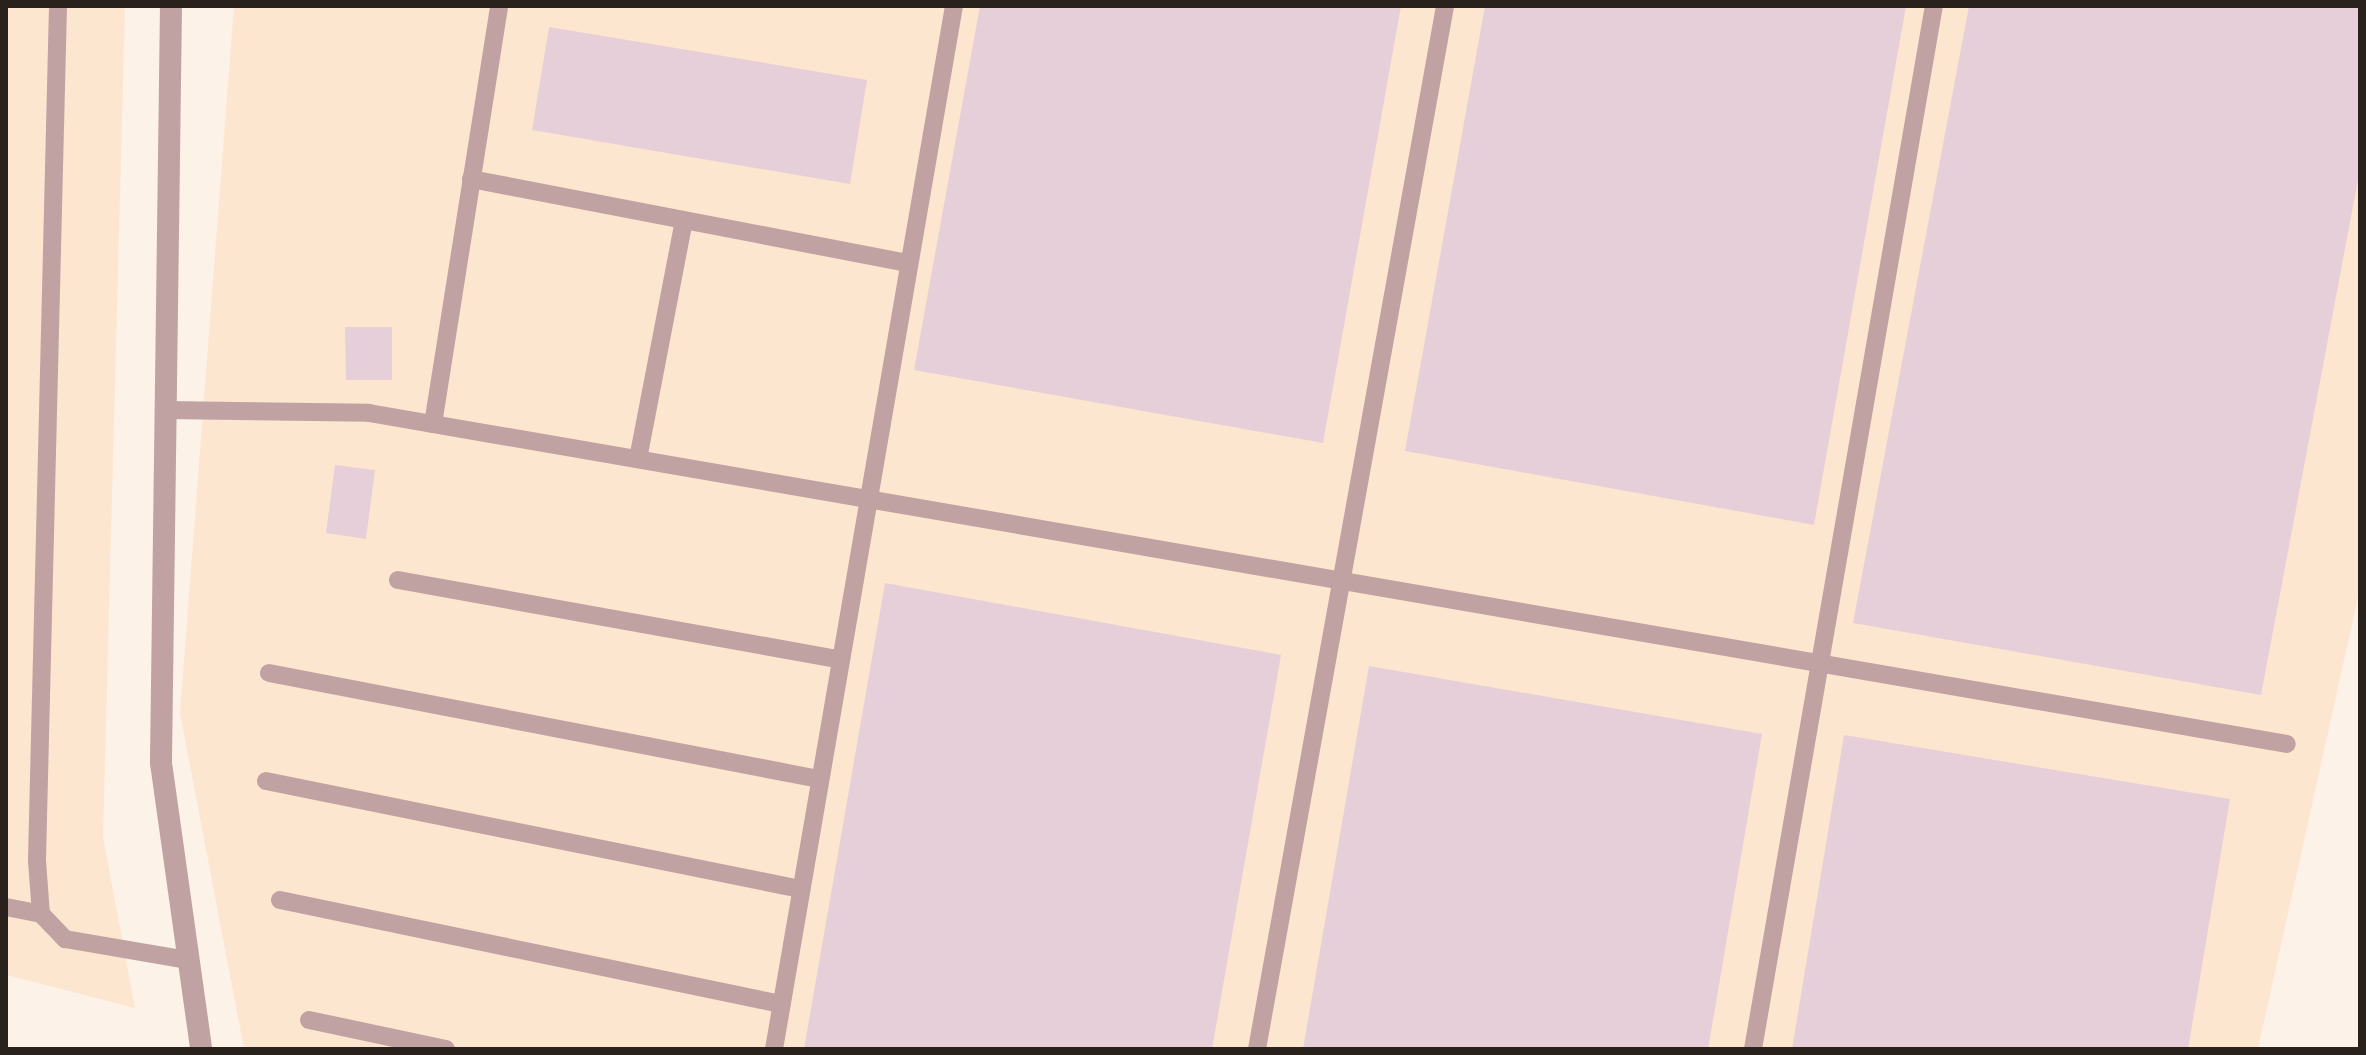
<!DOCTYPE html>
<style>
body{margin:0}
#map{position:relative;width:2366px;height:1055px;overflow:hidden;background:#fcf2e8;font-family:Poppins,sans-serif}
div>[style]{position:absolute}
.built>*{inset:0;background:#fde6cf}
.building>*{inset:0;background:#e6cfd8}
.service>*{height:18px;margin:-9px;padding:0 9px;transform-origin:9px;border-radius:9px;background:#c0a2a2}
.minor>*{height:22px;margin:-11px;padding:0 11px;transform-origin:11px;border-radius:11px;background:#c0a2a2}
span{translate:-50% -50%;white-space:nowrap;text-align:center;line-height:1.15;-webkit-text-stroke:6px #fcf2e8;paint-order:stroke}
.frame{position:absolute;inset:0;border:8px solid #29221c;pointer-events:none}
</style>
<div id="map">
<div class="built">
<i style="clip-path:polygon(6px 6px,125px 6px,103px 837px,135px 1008px,6px 975px)"></i>
<i style="clip-path:polygon(234px 6px,2360px 6px,2360px 588px,2258px 1049px,244px 1049px,180px 713px)"></i>
</div>
<div class="building">
<i style="clip-path:polygon(980px 6px,1401px 6px,1323px 443px,914px 370px)"></i>
<i style="clip-path:polygon(1485px 6px,1906px 6px,1814px 525px,1405px 451px)"></i>
<i style="clip-path:polygon(1969px 6px,2360px 6px,2360px 169px,2261px 695px,1853px 623px)"></i>
<i style="clip-path:polygon(549px 27px,867px 80px,850px 184px,532px 130px)"></i>
<i style="clip-path:polygon(345px 327px,392px 327px,392px 380px,346px 380px)"></i>
<i style="clip-path:polygon(335px 465px,375px 470px,366px 539px,326px 533px)"></i>
<i style="clip-path:polygon(885px 583px,1281px 655px,1212px 1049px,804px 1049px)"></i>
<i style="clip-path:polygon(1369px 666px,1762px 734px,1708px 1049px,1303px 1049px)"></i>
<i style="clip-path:polygon(1844px 735px,2230px 799px,2188px 1049px,1792px 1049px)"></i>
</div>
<div class="service">
<i style="left:58px;top:6px;width:855px;rotate:91.41deg"></i>
<i style="left:37px;top:861px;width:53px;rotate:85.7deg"></i>
<i style="left:41px;top:914px;width:35px;rotate:46deg"></i>
<i style="left:65px;top:939px;width:125px;rotate:9.7deg"></i>
<i style="left:471px;top:179px;width:445px;rotate:10.9deg"></i>
<i style="left:165px;top:410px;width:204px;rotate:0.8deg"></i>
<i style="left:369px;top:413px;width:1946px;rotate:9.79deg"></i>
<i style="left:433px;top:424px;width:423px;rotate:-81deg"></i>
<i style="left:638px;top:459px;width:243px;rotate:-79.1deg"></i>
<i style="left:398px;top:580px;width:448px;rotate:10.2deg"></i>
<i style="left:269px;top:673px;width:560px;rotate:10.91deg"></i>
<i style="left:266px;top:781px;width:545px;rotate:11.43deg"></i>
<i style="left:280px;top:900px;width:512px;rotate:11.73deg"></i>
<i style="left:6px;top:907px;width:36px;rotate:11deg"></i>
<i style="left:309px;top:1020px;width:140px;rotate:12deg"></i>
<i style="left:774px;top:1049px;width:1058px;rotate:-80.21deg"></i>
<i style="left:1257px;top:1049px;width:1060px;rotate:-79.78deg"></i>
<i style="left:1753px;top:1049px;width:1059px;rotate:-80.16deg"></i>
</div>
<div class="minor">
<i style="left:171px;top:6px;width:757px;rotate:90.76deg"></i>
<i style="left:161px;top:763px;width:289px;rotate:82deg"></i>
</div>
<div class="frame"></div>
</div>
